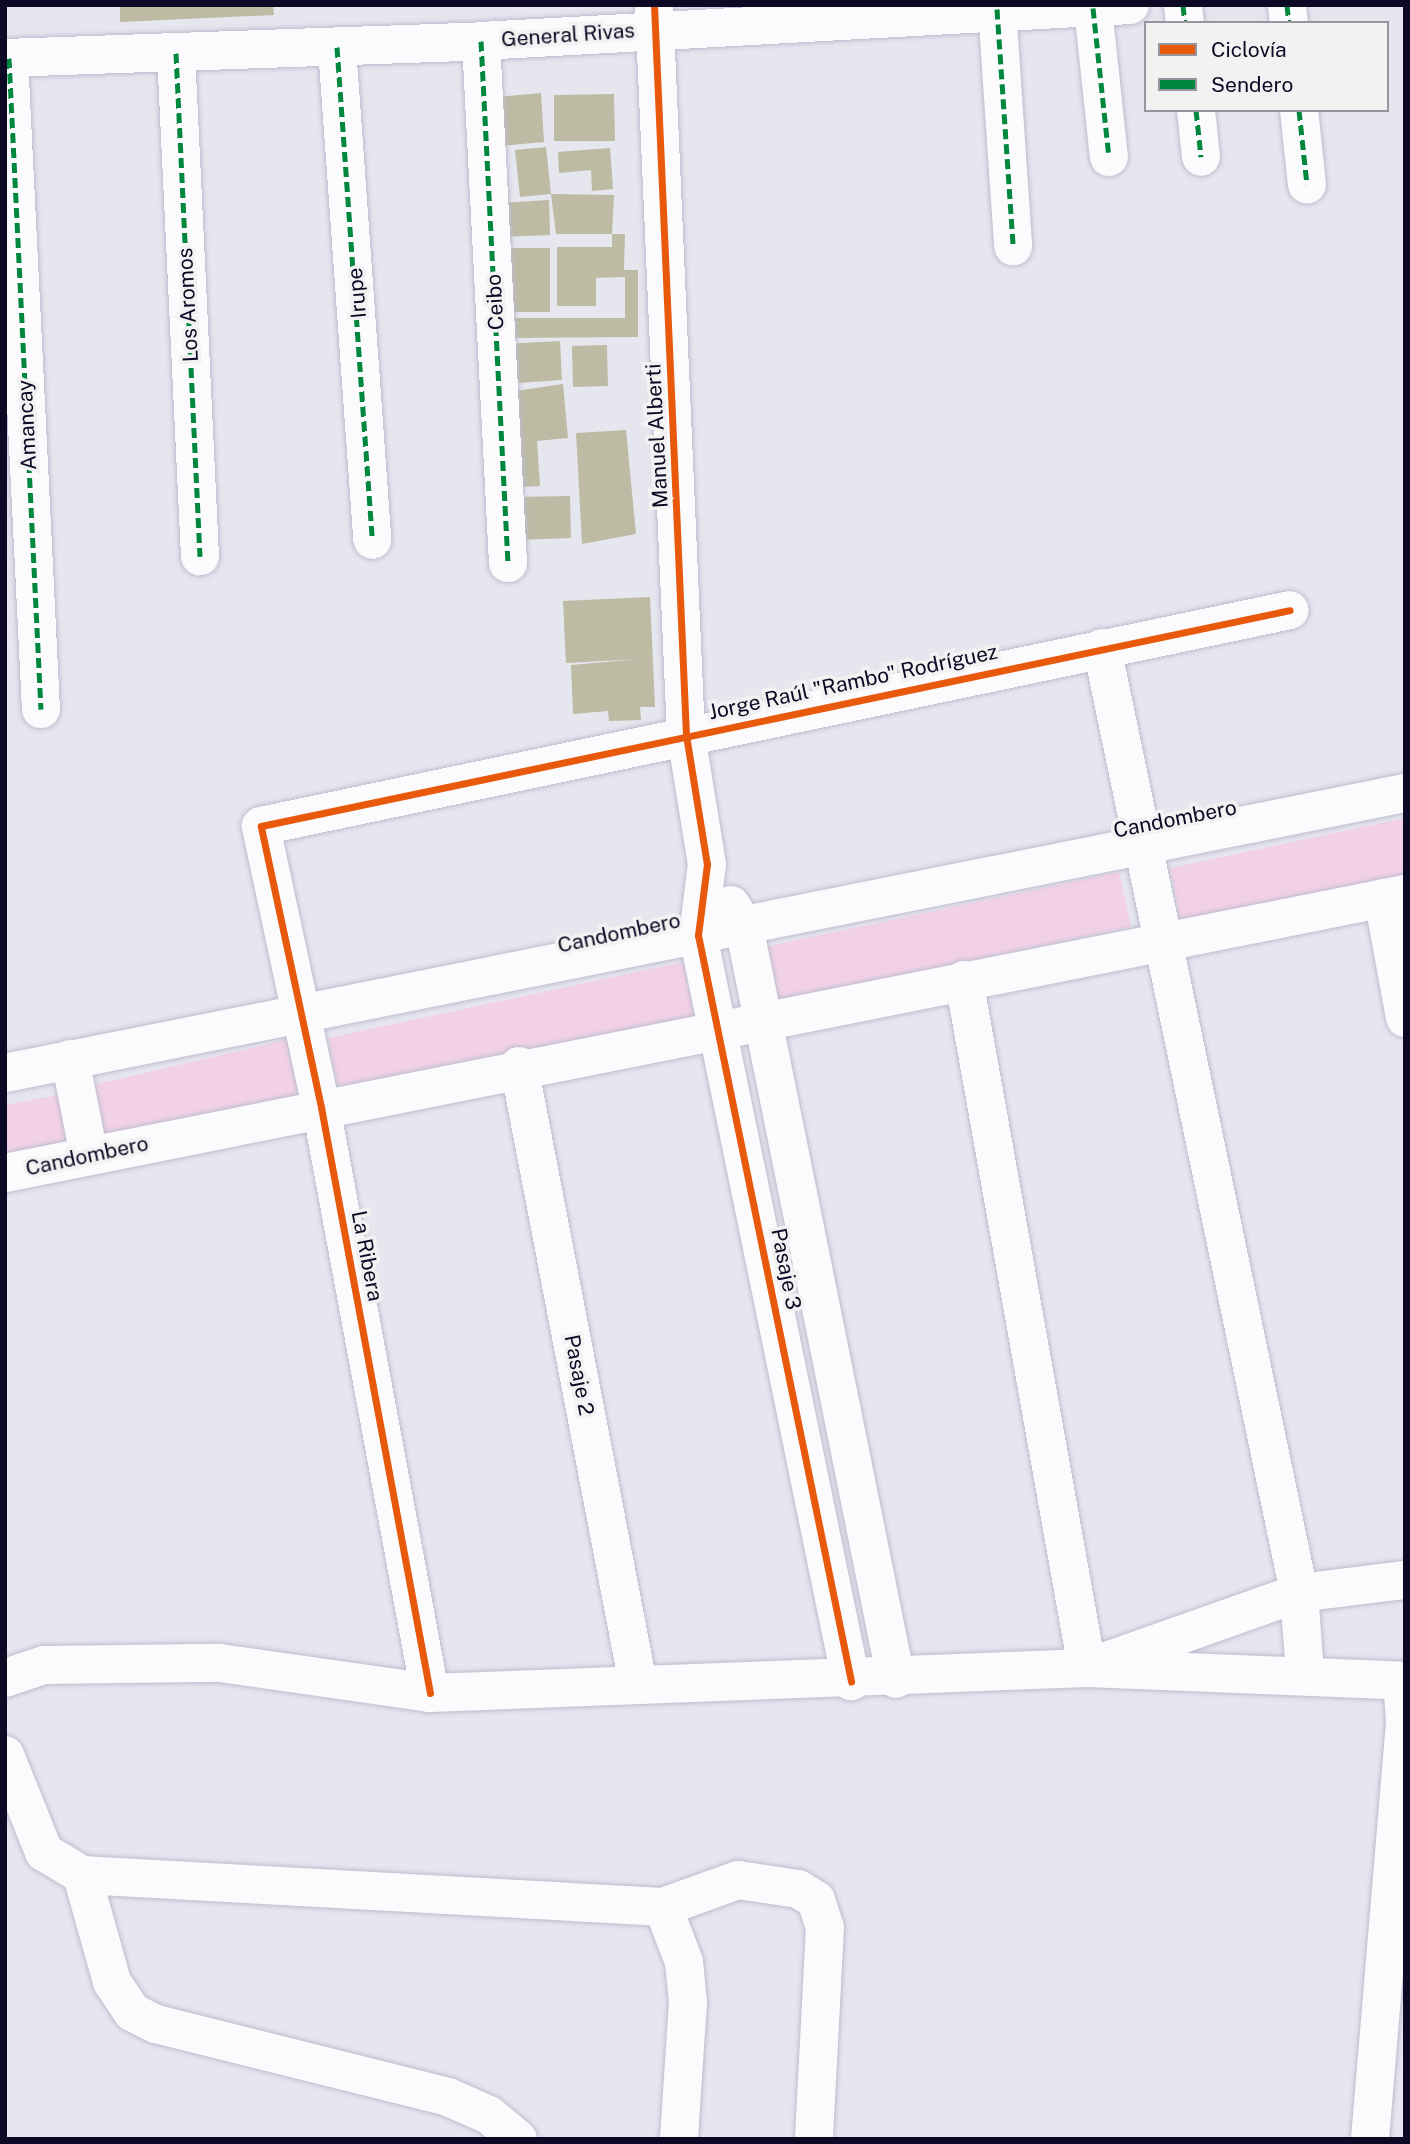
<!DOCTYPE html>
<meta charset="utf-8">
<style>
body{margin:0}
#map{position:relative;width:1410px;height:2144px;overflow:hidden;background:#e6e6ef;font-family:"Public Sans",sans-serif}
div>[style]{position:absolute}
.green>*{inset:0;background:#f2d1e7}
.building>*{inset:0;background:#bdbba4}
.roads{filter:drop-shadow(0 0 2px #bdbccf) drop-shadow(0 0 2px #bdbccf)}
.minor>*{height:38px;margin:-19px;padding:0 19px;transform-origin:19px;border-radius:19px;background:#fbfbfd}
.quiet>*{height:5px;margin-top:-2.5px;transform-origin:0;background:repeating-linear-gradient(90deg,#00873e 0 10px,transparent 0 15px)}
.cycleway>*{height:7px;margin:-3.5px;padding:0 3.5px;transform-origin:3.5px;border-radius:3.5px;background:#e8590c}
span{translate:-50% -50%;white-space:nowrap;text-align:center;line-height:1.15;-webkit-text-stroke:7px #f2f2f2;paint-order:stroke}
.street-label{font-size:21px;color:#0c0924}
.frame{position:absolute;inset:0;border:7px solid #0c0924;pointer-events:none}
.legend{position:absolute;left:1144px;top:21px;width:245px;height:91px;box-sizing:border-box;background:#f2f2f2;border:2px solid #9695a0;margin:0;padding:9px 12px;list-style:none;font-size:21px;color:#0c0924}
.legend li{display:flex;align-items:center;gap:14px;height:35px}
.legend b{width:35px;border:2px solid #9695a0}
</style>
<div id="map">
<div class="green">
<i style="clip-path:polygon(1405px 818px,1405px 874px,1181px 922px,1170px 868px)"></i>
<i style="clip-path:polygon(1119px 872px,1131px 927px,776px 1002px,764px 947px)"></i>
<i style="clip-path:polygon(683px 962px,694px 1017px,339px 1093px,328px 1038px)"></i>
<i style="clip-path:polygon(290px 1039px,303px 1094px,106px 1140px,93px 1085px)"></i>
<i style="clip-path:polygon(64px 1094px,76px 1147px,5px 1160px,5px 1105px)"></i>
</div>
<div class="building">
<i style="clip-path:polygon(120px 5px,273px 5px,274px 15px,120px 22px)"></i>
<i style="clip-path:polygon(541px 93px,544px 142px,489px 147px,485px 98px)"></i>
<i style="clip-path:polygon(614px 94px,615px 141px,554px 141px,554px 95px)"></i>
<i style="clip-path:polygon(546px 147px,551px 194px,614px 195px,612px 234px,556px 234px,551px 194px,520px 197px,515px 150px)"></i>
<i style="clip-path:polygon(610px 148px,613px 189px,592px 191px,591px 170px,559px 173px,558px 152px)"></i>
<i style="clip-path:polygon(549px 200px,550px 235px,503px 237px,502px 203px)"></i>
<i style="clip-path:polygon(612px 234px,625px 234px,624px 270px,638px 270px,638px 337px,506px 338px,506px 318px,625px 318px,625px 277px,596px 278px,596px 306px,557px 306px,557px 247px,612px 247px)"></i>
<i style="clip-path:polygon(500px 248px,550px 248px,550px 312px,500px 312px)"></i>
<i style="clip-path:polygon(560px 341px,562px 380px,506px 384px,504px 344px)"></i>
<i style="clip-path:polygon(607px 345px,608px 386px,573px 387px,572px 346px)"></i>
<i style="clip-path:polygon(563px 384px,568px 438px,537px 441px,540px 486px,521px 487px,516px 391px)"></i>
<i style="clip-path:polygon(626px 430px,636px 534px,582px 544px,576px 433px)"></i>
<i style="clip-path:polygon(570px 496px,571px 538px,515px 540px,514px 497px)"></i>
<i style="clip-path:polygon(650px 597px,655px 707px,640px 707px,641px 720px,609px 721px,608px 711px,573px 714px,571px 665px,639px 659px,566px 663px,563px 601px)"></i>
</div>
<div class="roads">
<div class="minor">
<i style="left:654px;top:5px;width:731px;rotate:87.49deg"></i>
<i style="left:686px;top:735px;width:131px;rotate:80.8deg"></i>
<i style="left:707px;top:864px;width:72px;rotate:97.2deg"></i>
<i style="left:698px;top:935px;width:762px;rotate:78.41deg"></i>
<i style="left:1183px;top:5px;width:18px;rotate:84deg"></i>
<i style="left:1287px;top:5px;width:18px;rotate:84deg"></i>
<i style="left:1093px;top:8px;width:150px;rotate:83.9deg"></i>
<i style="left:997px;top:9px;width:238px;rotate:86.1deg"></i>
<i style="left:481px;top:41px;width:523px;rotate:87.04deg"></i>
<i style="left:337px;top:47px;width:494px;rotate:85.9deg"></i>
<i style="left:176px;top:53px;width:504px;rotate:87.27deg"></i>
<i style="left:5px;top:58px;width:476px;rotate:-2deg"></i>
<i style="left:481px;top:41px;width:650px;rotate:-3.17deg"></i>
<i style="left:9px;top:58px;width:652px;rotate:87.19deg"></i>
<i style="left:1196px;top:110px;width:47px;rotate:83.9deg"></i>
<i style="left:1299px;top:110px;width:75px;rotate:83.9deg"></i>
<i style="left:1102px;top:648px;width:965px;rotate:78.22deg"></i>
<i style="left:1299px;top:1593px;width:80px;rotate:85.7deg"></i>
<i style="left:1383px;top:898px;width:122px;rotate:79.6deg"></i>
<i style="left:731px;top:905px;width:25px;rotate:58deg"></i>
<i style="left:744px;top:926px;width:768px;rotate:78.59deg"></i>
<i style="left:964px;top:980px;width:699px;rotate:79.86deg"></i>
<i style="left:1087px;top:1668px;width:225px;rotate:-19.5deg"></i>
<i style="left:1299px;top:1593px;width:107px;rotate:-7deg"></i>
<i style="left:70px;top:1059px;width:98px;rotate:78.8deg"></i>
<i style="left:519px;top:1066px;width:629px;rotate:79.1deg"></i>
<i style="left:5px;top:1073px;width:1428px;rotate:-11.31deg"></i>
<i style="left:5px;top:1173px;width:1428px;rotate:-11.27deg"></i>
<i style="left:5px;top:1678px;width:41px;rotate:-18.4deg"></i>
<i style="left:44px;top:1665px;width:176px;rotate:-0.7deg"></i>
<i style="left:220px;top:1663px;width:212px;rotate:8.1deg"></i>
<i style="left:430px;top:1693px;width:657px;rotate:-2.18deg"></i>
<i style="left:1087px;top:1668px;width:318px;rotate:2.3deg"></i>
<i style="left:430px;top:1693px;width:596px;rotate:-100.54deg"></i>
<i style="left:321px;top:1107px;width:287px;rotate:-102.1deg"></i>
<i style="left:261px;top:826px;width:1051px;rotate:-11.85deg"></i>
<i style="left:5px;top:1755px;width:105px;rotate:68.1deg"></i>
<i style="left:44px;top:1852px;width:44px;rotate:31.2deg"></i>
<i style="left:82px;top:1875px;width:582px;rotate:3.15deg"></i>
<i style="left:663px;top:1907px;width:80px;rotate:-19.8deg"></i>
<i style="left:738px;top:1880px;width:61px;rotate:8.5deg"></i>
<i style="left:798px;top:1889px;width:21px;rotate:31deg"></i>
<i style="left:816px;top:1900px;width:28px;rotate:72deg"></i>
<i style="left:825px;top:1927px;width:212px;rotate:93deg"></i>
<i style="left:82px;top:1875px;width:111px;rotate:74.3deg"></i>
<i style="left:112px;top:1982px;width:36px;rotate:56deg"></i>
<i style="left:132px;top:2012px;width:27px;rotate:27deg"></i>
<i style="left:156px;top:2024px;width:301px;rotate:14deg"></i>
<i style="left:448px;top:2097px;width:45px;rotate:23.7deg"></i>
<i style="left:489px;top:2115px;width:38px;rotate:40deg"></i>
<i style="left:663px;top:1907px;width:59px;rotate:69.1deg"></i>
<i style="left:684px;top:1962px;width:40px;rotate:84.3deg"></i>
<i style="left:688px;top:2002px;width:137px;rotate:93.8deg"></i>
<i style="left:1370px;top:2139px;width:419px;rotate:-85.2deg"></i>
<i style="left:1405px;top:1721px;width:40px;rotate:-94.3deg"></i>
</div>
</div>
<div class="quiet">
<i style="left:1183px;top:5px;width:18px;rotate:84deg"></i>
<i style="left:1287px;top:5px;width:18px;rotate:84deg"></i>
<i style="left:1093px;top:8px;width:150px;rotate:83.9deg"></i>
<i style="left:997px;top:9px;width:238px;rotate:86.1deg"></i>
<i style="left:481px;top:41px;width:523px;rotate:87.04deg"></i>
<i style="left:337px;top:47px;width:494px;rotate:85.9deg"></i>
<i style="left:176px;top:53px;width:504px;rotate:87.27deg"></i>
<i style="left:9px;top:58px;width:652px;rotate:87.19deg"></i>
<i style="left:1196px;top:110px;width:47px;rotate:83.9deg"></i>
<i style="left:1299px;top:110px;width:75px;rotate:83.9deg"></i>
</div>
<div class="cycleway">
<i style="left:654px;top:5px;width:731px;rotate:87.49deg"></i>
<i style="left:686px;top:735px;width:131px;rotate:80.8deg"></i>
<i style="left:707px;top:864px;width:72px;rotate:97.2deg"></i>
<i style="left:698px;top:935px;width:762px;rotate:78.41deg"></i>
<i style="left:430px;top:1693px;width:596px;rotate:-100.54deg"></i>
<i style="left:321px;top:1107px;width:287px;rotate:-102.1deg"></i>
<i style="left:261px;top:826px;width:1051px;rotate:-11.85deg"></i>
</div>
<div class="street-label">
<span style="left:568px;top:35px;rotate:-4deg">General Rivas</span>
<span style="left:357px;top:293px;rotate:-95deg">Irupe</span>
<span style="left:495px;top:302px;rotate:-93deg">Ceibo</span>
<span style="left:188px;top:305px;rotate:-93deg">Los Aromos</span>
<span style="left:27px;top:425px;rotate:-93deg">Amancay</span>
<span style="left:657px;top:436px;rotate:-93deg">Manuel Alberti</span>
<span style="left:853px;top:682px;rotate:-12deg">Jorge Raúl "Rambo" Rodríguez</span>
<span style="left:1175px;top:819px;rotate:-11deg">Candombero</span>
<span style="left:619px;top:933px;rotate:-12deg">Candombero</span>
<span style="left:87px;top:1156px;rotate:-12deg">Candombero</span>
<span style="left:367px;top:1256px;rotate:79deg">La Ribera</span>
<span style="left:786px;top:1269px;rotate:79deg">Pasaje 3</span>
<span style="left:579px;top:1375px;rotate:79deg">Pasaje 2</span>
</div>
<div class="frame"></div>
<ul class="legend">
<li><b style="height:9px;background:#e8590c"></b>Ciclovía</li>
<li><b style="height:9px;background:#00873e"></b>Sendero</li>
</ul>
</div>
